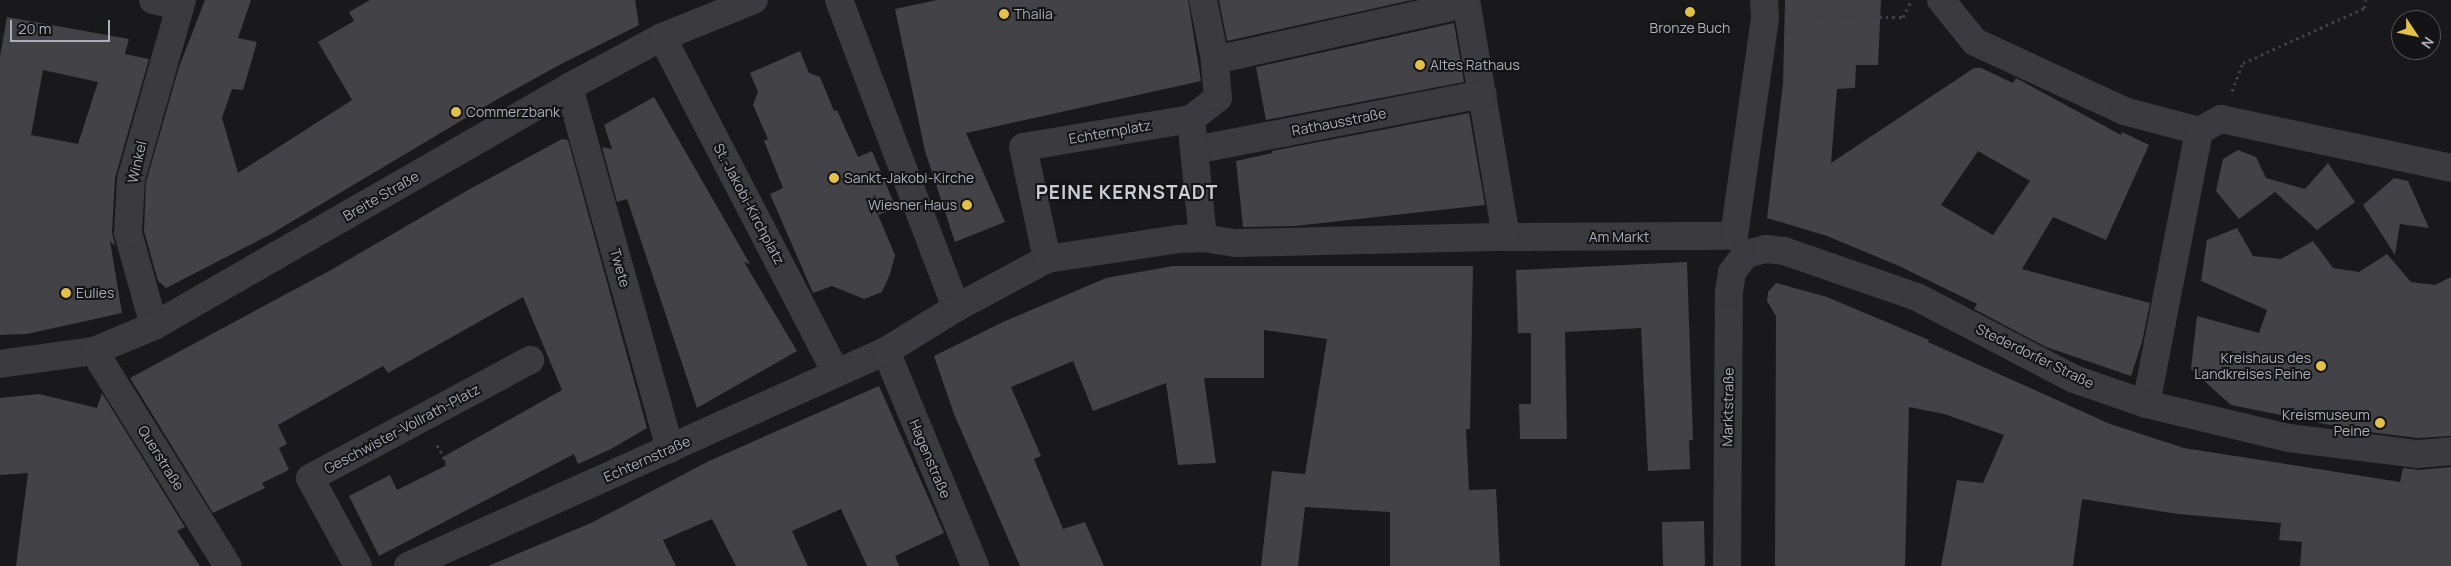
<!DOCTYPE html>
<meta charset="utf-8">
<style>
body{margin:0}
#map{position:relative;width:2451px;height:566px;overflow:hidden;background:#19181a;font-family:Manrope,sans-serif}
div>[style]{position:absolute}
.building>*{inset:0;background:#434347}
.path>*{height:3px;margin-top:-1.5px;transform-origin:0;background:repeating-linear-gradient(90deg,#404146 0 2.5px,transparent 0 6.5px)}
.minor>*{height:28px;margin:-14px;padding:0 14px;transform-origin:14px;border-radius:14px;background:#3a3a3f}
.dots>*{width:14px;height:14px;translate:-50% -50%;box-sizing:border-box;border:2px solid #141315;border-radius:50%}
span{translate:-50% -50%;white-space:nowrap;text-align:center;line-height:1.15;-webkit-text-stroke:4px #141315;paint-order:stroke}
.poi-label{font-size:14px;color:#acaeb9}
.left{translate:0 -50%;text-align:left}
.right{translate:-100% -50%;text-align:right}
.street-label{font-size:14px;color:#acaeb9}
.district-label{font-size:19px;color:#cdced5;font-weight:700;letter-spacing:1px}
.north{position:absolute;left:2391px;top:10px;width:50px;height:50px;box-sizing:border-box;background:#141315;border:1px solid #515157;border-radius:50%;rotate:124deg;font-size:14px;font-weight:700;line-height:20px;text-align:center;color:#acaeb9}
.north::after{content:'';display:block;margin:auto;width:18px;height:22px;background:#e2c149;clip-path:polygon(50% 0,100% 100%,50% 72%,0 100%)}
.scale{position:absolute;left:10px;top:20px;width:100px;height:22px;box-sizing:border-box;border:2px solid #acaeb9;border-top:0;padding-left:6px;font-size:15px;line-height:18px;white-space:nowrap;color:#acaeb9;-webkit-text-stroke:4px #141315;paint-order:stroke}
</style>
<div id="map">
<div class="building">
<i style="clip-path:polygon(205px 0,251px 0,238px 38px,257px 42px,243px 90px,232px 89px,222px 118px,238px 173px,352px 100px,318px 42px,354px 21px,349px 12px,370px 0,635px 0,639px 25px,563px 63px,496px 100px,271px 234px,166px 288px,158px 281px,144px 231px,146px 182px,179px 67px)"></i>
<i style="clip-path:polygon(937px 0,1188px 0,1201px 81px,966px 133px,1005px 222px,955px 242px,925px 151px,895px 9px)"></i>
<i style="clip-path:polygon(1219px 0,1412px 0,1227px 41px)"></i>
<i style="clip-path:polygon(evenodd,1785px 0,1881px 0,1878px 65px,1856px 65px,1855px 88px,1837px 89px,1831px 163px,1974px 68px,1981px 68px,2013px 83px,2016px 78px,2121px 135px,2122px 132px,2149px 145px,2106px 240px,2053px 217px,2022px 269px,2150px 303px,2142px 342px,2131px 376px,2046px 347px,1974px 309px,1977px 304px,1899px 266px,1827px 236px,1767px 218px,1783px 84px,1785px 0,1978px 151px,2030px 181px,1993px 235px,1941px 205px,1978px 151px)"></i>
<i style="clip-path:polygon(evenodd,7px 17px,129px 39px,125px 54px,149px 59px,115px 178px,112px 232px,115px 246px,110px 241px,122px 313px,27px 334px,0 335px,0 56px,7px 17px,43px 70px,98px 82px,78px 144px,31px 135px,43px 70px)"></i>
<i style="clip-path:polygon(1454px 23px,1464px 82px,1266px 120px,1256px 67px)"></i>
<i style="clip-path:polygon(800px 51px,809px 73px,820px 77px,834px 111px,837px 110px,858px 157px,872px 151px,896px 208px,878px 215px,895px 255px,890px 274px,882px 292px,864px 299px,832px 286px,813px 293px,770px 194px,783px 188px,764px 141px,768px 139px,753px 105px,758px 92px,750px 73px)"></i>
<i style="clip-path:polygon(654px 97px,750px 264px,744px 262px,797px 351px,697px 408px,627px 199px,617px 202px,602px 147px,612px 149px,604px 125px)"></i>
<i style="clip-path:polygon(1469px 113px,1485px 205px,1295px 226px,1243px 227px,1236px 161px,1272px 153px,1272px 151px)"></i>
<i style="clip-path:polygon(562px 139px,568px 140px,647px 428px,611px 449px,578px 464px,574px 454px,379px 556px,349px 496px,390px 475px,397px 490px,447px 465px,443px 457px,562px 390px,523px 297px,388px 373px,383px 366px,278px 425px,287px 444px,279px 448px,289px 470px,262px 483px,265px 488px,213px 513px,130px 378px,331px 270px,468px 190px)"></i>
<i style="clip-path:polygon(2238px 150px,2256px 157px,2266px 178px,2305px 189px,2328px 163px,2355px 202px,2317px 230px,2275px 192px,2239px 219px,2216px 191px,2223px 159px)"></i>
<i style="clip-path:polygon(2394px 178px,2408px 181px,2429px 228px,2400px 224px,2395px 255px,2363px 205px)"></i>
<i style="clip-path:polygon(2237px 228px,2253px 256px,2281px 259px,2313px 241px,2333px 268px,2359px 272px,2387px 254px,2411px 282px,2435px 285px,2451px 277px,2451px 436px,2418px 438px,2360px 431px,2231px 405px,2191px 369px,2197px 316px,2259px 333px,2267px 310px,2201px 281px,2207px 240px)"></i>
<i style="clip-path:polygon(1687px 262px,1693px 440px,1689px 440px,1690px 469px,1648px 471px,1641px 328px,1565px 332px,1567px 439px,1520px 439px,1519px 404px,1531px 404px,1531px 333px,1518px 333px,1516px 270px)"></i>
<i style="clip-path:polygon(1173px 266px,1473px 266px,1470px 429px,1466px 429px,1469px 490px,1496px 489px,1500px 566px,1390px 566px,1390px 512px,1305px 507px,1298px 566px,1261px 566px,1272px 471px,1305px 474px,1327px 339px,1264px 330px,1264px 378px,1204px 378px,1216px 463px,1178px 465px,1166px 383px,1093px 411px,1073px 361px,1011px 387px,1041px 456px,1034px 459px,1063px 529px,1085px 522px,1104px 566px,1020px 566px,954px 414px,934px 356px,1003px 322px,1106px 278px)"></i>
<i style="clip-path:polygon(1776px 283px,1827px 297px,1929px 340px,1928px 342px,2110px 424px,2184px 448px,2400px 482px,2403px 468px,2419px 470px,2451px 467px,2451px 566px,2300px 566px,2302px 542px,2279px 540px,2281px 523px,2178px 514px,2082px 499px,2073px 566px,1941px 566px,1957px 480px,1983px 483px,2004px 435px,1944px 414px,1909px 407px,1905px 566px,1775px 566px,1776px 316px,1767px 301px,1768px 292px)"></i>
<i style="clip-path:polygon(879px 386px,944px 533px,895px 556px,899px 566px,867px 566px,841px 509px,792px 531px,808px 566px,736px 566px,712px 519px,663px 540px,676px 566px,488px 566px,591px 523px,709px 461px)"></i>
<i style="clip-path:polygon(102px 393px,185px 527px,177px 531px,200px 566px,16px 566px,28px 473px,0 475px,0 398px,39px 394px,97px 408px)"></i>
<i style="clip-path:polygon(1704px 521px,1705px 566px,1663px 566px,1662px 522px)"></i>
</div>
<div class="path">
<i style="left:1795px;top:17px;width:108px"></i>
<i style="left:1903px;top:17px;width:16px;rotate:-63deg"></i>
<i style="left:2232px;top:91px;width:30px;rotate:-69deg"></i>
<i style="left:2243px;top:63px;width:133px;rotate:-24.4deg"></i>
<i style="left:2364px;top:8px;width:8px;rotate:-76deg"></i>
<i style="left:437px;top:445px;width:69px;rotate:62.3deg"></i>
</div>
<div class="minor">
<i style="left:153px;top:0;width:27px;rotate:13deg"></i>
<i style="left:839px;top:0;width:329px;rotate:69.2deg"></i>
<i style="left:1466px;top:0;width:240px;rotate:80.4deg"></i>
<i style="left:1506px;top:237px;width:228px;rotate:-0.3deg"></i>
<i style="left:1734px;top:236px;width:220px;rotate:-81.9deg"></i>
<i style="left:1765px;top:18px;width:18px;rotate:-93deg"></i>
<i style="left:1941px;top:0;width:54px;rotate:51deg"></i>
<i style="left:1975px;top:42px;width:164px;rotate:24.8deg"></i>
<i style="left:2124px;top:111px;width:78px;rotate:14.9deg"></i>
<i style="left:2199px;top:131px;width:25px;rotate:-29deg"></i>
<i style="left:2221px;top:119px;width:235px;rotate:12deg"></i>
<i style="left:662px;top:37px;width:377px;rotate:62.6deg"></i>
<i style="left:1215px;top:60px;width:257px;rotate:-12.6deg"></i>
<i style="left:569px;top:87px;width:376px;rotate:74.4deg"></i>
<i style="left:1191px;top:119px;width:34px;rotate:-38deg"></i>
<i style="left:1218px;top:98px;width:38px;rotate:-95deg"></i>
<i style="left:1215px;top:60px;width:61px;rotate:-101.3deg"></i>
<i style="left:1195px;top:150px;width:293px;rotate:-11deg"></i>
<i style="left:1203px;top:238px;width:32px;rotate:9deg"></i>
<i style="left:1235px;top:243px;width:271px;rotate:-1.3deg"></i>
<i style="left:154px;top:326px;width:97px;rotate:-105.6deg"></i>
<i style="left:128px;top:233px;width:54px;rotate:-86.8deg"></i>
<i style="left:131px;top:179px;width:186px;rotate:-74.1deg"></i>
<i style="left:94px;top:351px;width:253px;rotate:58.1deg"></i>
<i style="left:886px;top:351px;width:233px;rotate:67.5deg"></i>
<i style="left:0;top:364px;width:95px;rotate:-7.9deg"></i>
<i style="left:94px;top:351px;width:65px;rotate:-22.6deg"></i>
<i style="left:154px;top:326px;width:479px;rotate:-29.9deg"></i>
<i style="left:569px;top:87px;width:106px;rotate:-28.3deg"></i>
<i style="left:662px;top:37px;width:99px;rotate:-21.9deg"></i>
<i style="left:2146px;top:404px;width:278px;rotate:-79deg"></i>
<i style="left:358px;top:566px;width:100px;rotate:-118.6deg"></i>
<i style="left:310px;top:478px;width:250px;rotate:-28.2deg"></i>
<i style="left:408px;top:566px;width:524px;rotate:-24.22deg"></i>
<i style="left:886px;top:351px;width:82px;rotate:-31.6deg"></i>
<i style="left:956px;top:308px;width:103px;rotate:-28.3deg"></i>
<i style="left:1047px;top:259px;width:134px;rotate:-8.6deg"></i>
<i style="left:1179px;top:239px;width:24px;rotate:-2deg"></i>
<i style="left:1203px;top:238px;width:120px;rotate:-95.8deg"></i>
<i style="left:1191px;top:119px;width:170px;rotate:170.5deg"></i>
<i style="left:1023px;top:147px;width:115px;rotate:77.9deg"></i>
<i style="left:1727px;top:566px;width:274px;rotate:-89.6deg"></i>
<i style="left:1729px;top:292px;width:20px;rotate:-81deg"></i>
<i style="left:1732px;top:272px;width:23px;rotate:-52deg"></i>
<i style="left:1746px;top:254px;width:21px;rotate:-14deg"></i>
<i style="left:1766px;top:249px;width:18px;rotate:6deg"></i>
<i style="left:1784px;top:251px;width:141px;rotate:19.1deg"></i>
<i style="left:1917px;top:297px;width:177px;rotate:27.6deg"></i>
<i style="left:2074px;top:379px;width:76px;rotate:19.1deg"></i>
<i style="left:2146px;top:404px;width:147px;rotate:13.4deg"></i>
<i style="left:2289px;top:438px;width:130px;rotate:7.1deg"></i>
<i style="left:2418px;top:454px;width:33px;rotate:-5deg"></i>
</div>
<div class="dots">
<i style="left:1690px;top:12px;background:#e2c149"></i>
<i style="left:1004px;top:14px;background:#e2c149"></i>
<i style="left:1420px;top:65px;background:#e2c149"></i>
<i style="left:456px;top:112px;background:#e2c149"></i>
<i style="left:834px;top:178px;background:#e2c149"></i>
<i style="left:967px;top:205px;background:#e2c149"></i>
<i style="left:66px;top:293px;background:#e2c149"></i>
<i style="left:2321px;top:366px;background:#e2c149"></i>
<i style="left:2380px;top:423px;background:#e2c149"></i>
</div>
<div class="poi-label">
<span class="left" style="left:1014px;top:14px">Thalia</span>
<span style="left:1690px;top:28px">Bronze Buch</span>
<span class="left" style="left:1430px;top:65px">Altes Rathaus</span>
<span class="left" style="left:466px;top:112px">Commerzbank</span>
<span class="left" style="left:844px;top:178px">Sankt-Jakobi-Kirche</span>
<span class="right" style="left:957px;top:205px">Wiesner Haus</span>
<span class="left" style="left:76px;top:293px">Eulies</span>
<span class="right" style="left:2311px;top:366px">Kreishaus des<br>Landkreises Peine</span>
<span class="right" style="left:2370px;top:423px">Kreismuseum<br>Peine</span>
</div>
<div class="street-label">
<span style="left:1339px;top:122px;rotate:-11deg">Rathausstraße</span>
<span style="left:1110px;top:132px;rotate:-10deg">Echternplatz</span>
<span style="left:137px;top:162px;rotate:-77deg">Winkel</span>
<span style="left:381px;top:196px;rotate:-30deg">Breite Straße</span>
<span style="left:749px;top:204px;rotate:62deg">St.-Jakobi-Kirchplatz</span>
<span style="left:1619px;top:237px">Am Markt</span>
<span style="left:620px;top:268px;rotate:74deg">Twete</span>
<span style="left:2035px;top:356px;rotate:26deg">Stederdorfer Straße</span>
<span style="left:1728px;top:407px;rotate:-89deg">Marktstraße</span>
<span style="left:402px;top:429px;rotate:-28deg">Geschwister-Vollrath-Platz</span>
<span style="left:161px;top:458px;rotate:58deg">Querstraße</span>
<span style="left:647px;top:459px;rotate:-24deg">Echternstraße</span>
<span style="left:930px;top:459px;rotate:67deg">Hagenstraße</span>
</div>
<div class="district-label">
<span style="left:1127px;top:193px">PEINE KERNSTADT</span>
</div>
<div class="north">N</div>
<div class="scale">20 m</div>
</div>
